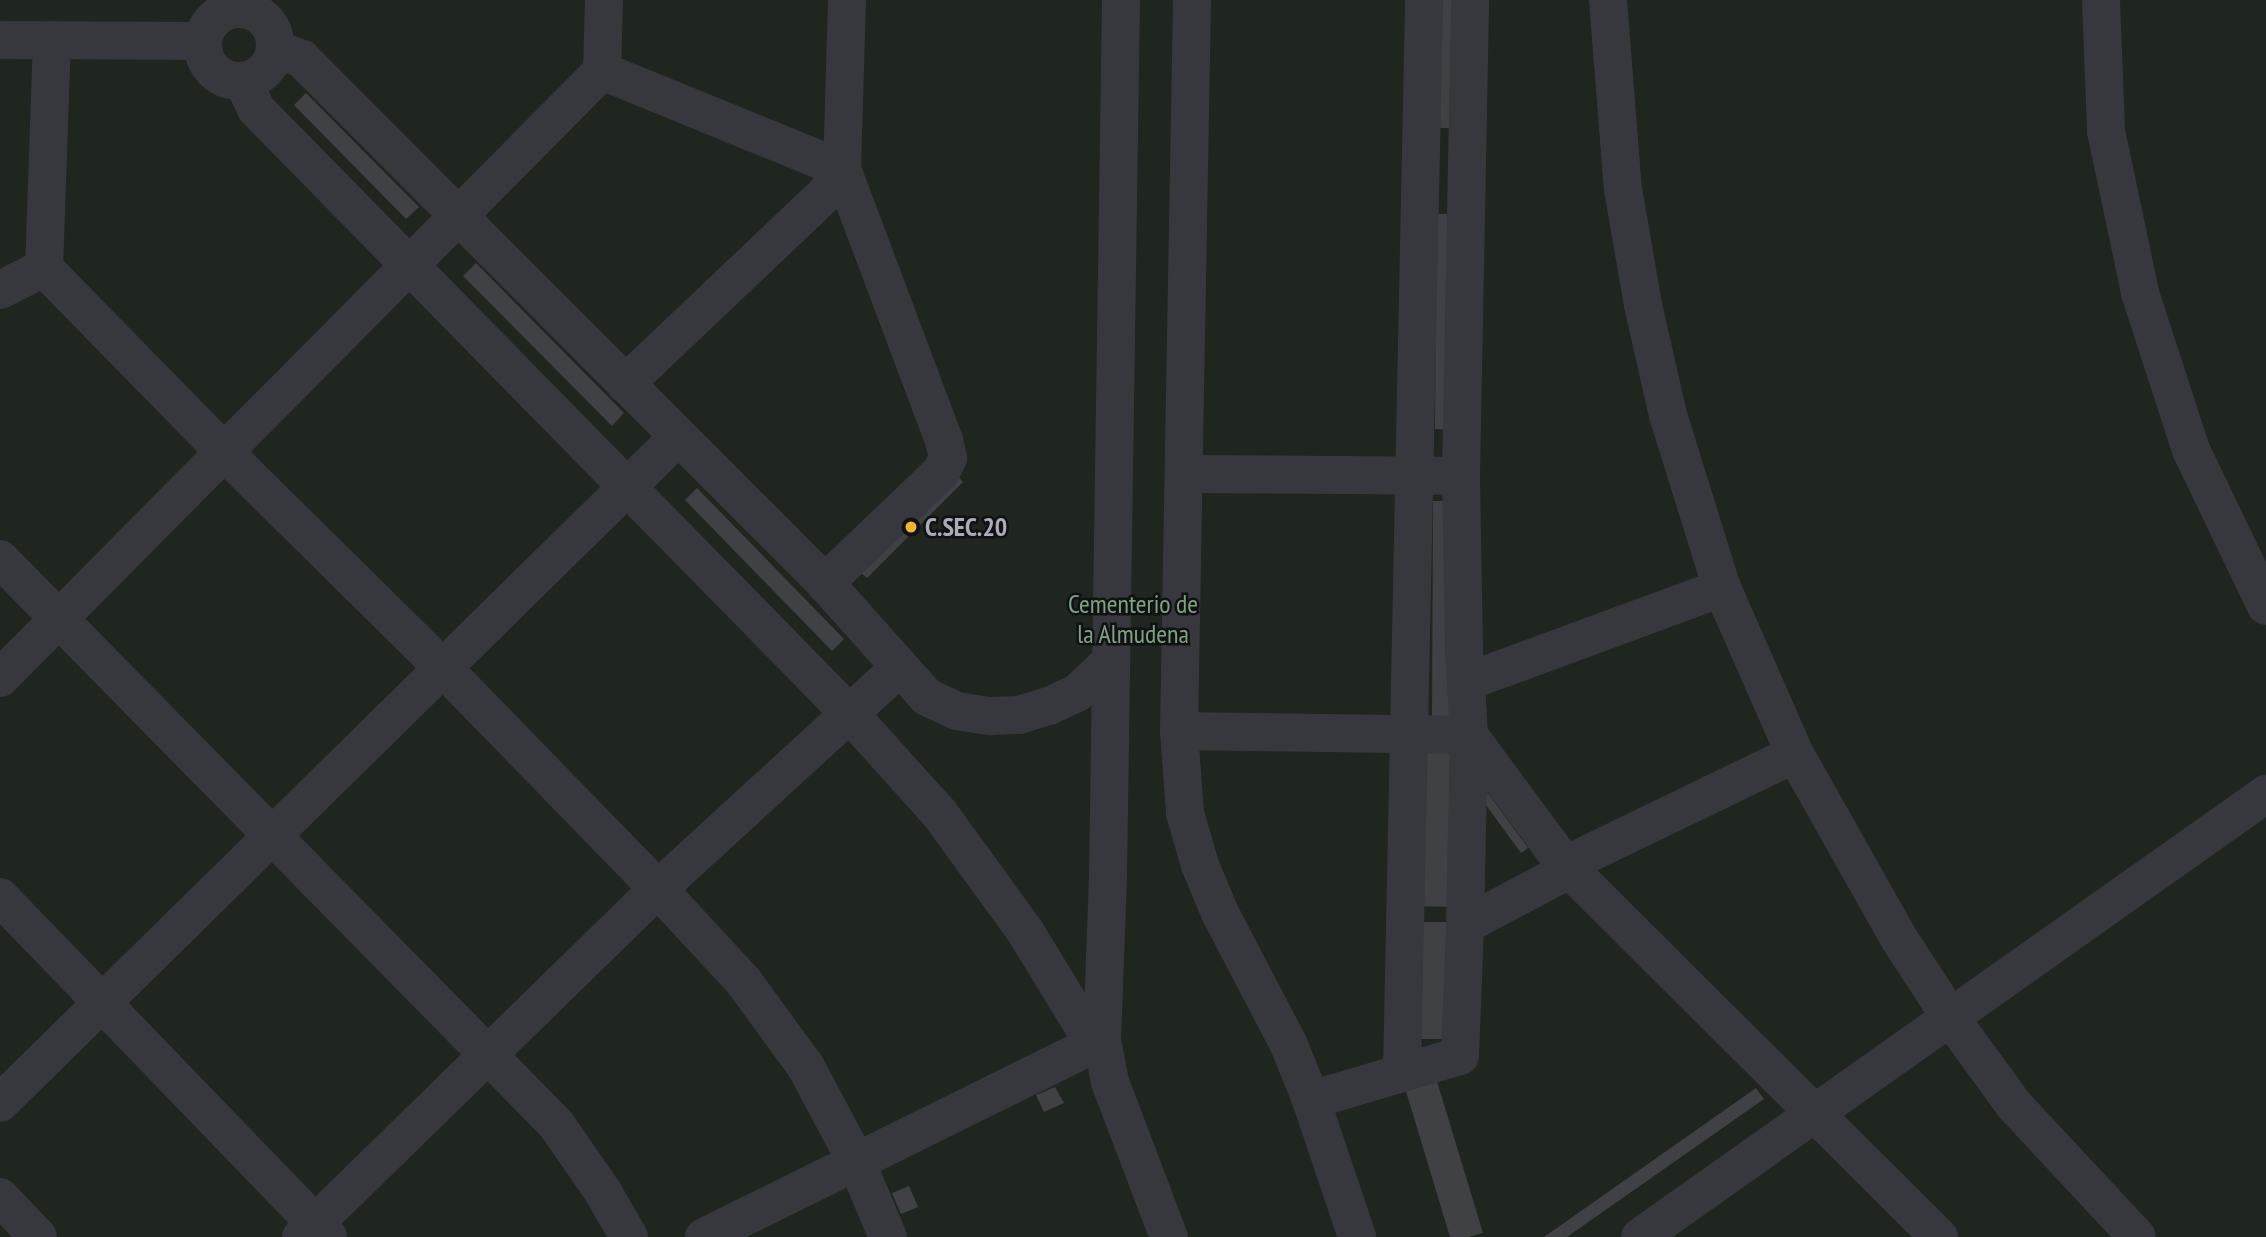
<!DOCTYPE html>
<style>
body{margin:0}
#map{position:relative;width:2266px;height:1237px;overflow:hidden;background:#161618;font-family:"PT Sans Narrow",sans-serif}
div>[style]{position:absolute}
.green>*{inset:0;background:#1e261f}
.building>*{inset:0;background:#404145}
.minor>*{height:38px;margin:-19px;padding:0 19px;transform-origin:19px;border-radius:19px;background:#37383d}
.minor>.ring{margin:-19px;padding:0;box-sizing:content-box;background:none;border:38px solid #37383d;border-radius:50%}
.dots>*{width:19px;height:19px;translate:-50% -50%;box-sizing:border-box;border:4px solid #111113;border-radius:50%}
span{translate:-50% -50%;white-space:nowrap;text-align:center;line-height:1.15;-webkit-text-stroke:5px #111113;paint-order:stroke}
.poi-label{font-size:26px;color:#a8adb8;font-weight:700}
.left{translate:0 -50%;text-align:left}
.park-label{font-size:26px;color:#7fa381}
</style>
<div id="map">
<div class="green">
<i style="clip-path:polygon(0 0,2266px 0,2266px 1237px,0 1237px)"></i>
</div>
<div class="building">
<i style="clip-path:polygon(1440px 0,1458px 0,1456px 128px,1438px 128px)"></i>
<i style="clip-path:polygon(306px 93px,419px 207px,406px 219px,294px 105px)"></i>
<i style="clip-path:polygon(1437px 214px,1455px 214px,1453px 430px,1435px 429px)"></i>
<i style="clip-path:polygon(476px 263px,624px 413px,612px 426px,463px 276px)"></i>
<i style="clip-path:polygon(957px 475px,963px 482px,867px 578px,860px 572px)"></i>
<i style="clip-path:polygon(697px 488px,844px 639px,832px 651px,685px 500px)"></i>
<i style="clip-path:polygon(1433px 501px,1451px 501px,1450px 717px,1432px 717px)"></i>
<i style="clip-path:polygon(1420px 751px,1453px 751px,1451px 907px,1419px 906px)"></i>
<i style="clip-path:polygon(1479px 781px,1528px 848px,1521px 853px,1472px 786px)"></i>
<i style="clip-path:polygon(1419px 922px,1451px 922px,1450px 1039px,1419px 1039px)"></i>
<i style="clip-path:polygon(1436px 1078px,1483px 1233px,1468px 1237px,1450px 1237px,1405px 1088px)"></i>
<i style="clip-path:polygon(1055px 1087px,1064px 1103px,1044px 1112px,1036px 1095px)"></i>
<i style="clip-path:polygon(1756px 1088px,1764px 1099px,1567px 1237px,1544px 1237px)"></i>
<i style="clip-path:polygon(909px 1186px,918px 1207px,901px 1214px,892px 1193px)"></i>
</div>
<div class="minor">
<i style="left:1121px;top:0;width:877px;rotate:90.85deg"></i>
<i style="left:1108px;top:877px;width:163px;rotate:92.1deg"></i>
<i style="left:1102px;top:1040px;width:43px;rotate:79.2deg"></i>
<i style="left:1110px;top:1082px;width:166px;rotate:69.2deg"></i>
<i style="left:1192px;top:0;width:731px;rotate:91.02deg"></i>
<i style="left:1179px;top:731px;width:82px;rotate:85.8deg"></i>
<i style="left:1185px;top:813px;width:54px;rotate:73.9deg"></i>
<i style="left:1200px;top:865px;width:52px;rotate:67.4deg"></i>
<i style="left:1220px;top:913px;width:149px;rotate:62.4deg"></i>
<i style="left:1289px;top:1045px;width:59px;rotate:68.2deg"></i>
<i style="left:1311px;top:1100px;width:145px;rotate:71.4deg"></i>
<i style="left:1608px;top:0;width:190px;rotate:85.5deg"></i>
<i style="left:1623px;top:189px;width:118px;rotate:80.2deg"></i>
<i style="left:1643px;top:305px;width:113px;rotate:77.2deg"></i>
<i style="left:1668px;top:415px;width:181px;rotate:72.7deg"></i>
<i style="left:1722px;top:588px;width:181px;rotate:66.3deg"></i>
<i style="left:1795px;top:754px;width:214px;rotate:60.6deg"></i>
<i style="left:1900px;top:940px;width:92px;rotate:57deg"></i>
<i style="left:1950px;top:1017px;width:109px;rotate:54deg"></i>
<i style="left:2014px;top:1105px;width:180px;rotate:47deg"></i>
<i style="left:2101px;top:0;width:131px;rotate:87.8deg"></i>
<i style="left:2106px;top:131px;width:166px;rotate:78.1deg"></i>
<i style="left:2140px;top:293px;width:165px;rotate:72deg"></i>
<i style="left:2191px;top:450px;width:173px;rotate:64.3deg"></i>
<i class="ring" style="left:203px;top:9px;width:34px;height:34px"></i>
<i style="left:0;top:40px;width:203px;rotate:0.3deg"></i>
<i style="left:52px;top:40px;width:228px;rotate:92deg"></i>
<i style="left:44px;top:268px;width:256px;rotate:45.6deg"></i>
<i style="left:223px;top:451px;width:310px;rotate:44.6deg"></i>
<i style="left:444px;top:669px;width:307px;rotate:45.8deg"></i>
<i style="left:658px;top:889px;width:127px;rotate:47.2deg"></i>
<i style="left:744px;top:982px;width:105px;rotate:53.9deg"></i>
<i style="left:806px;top:1067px;width:106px;rotate:62deg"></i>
<i style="left:856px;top:1161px;width:82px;rotate:67.2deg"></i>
<i style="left:275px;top:49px;width:29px;rotate:20deg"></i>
<i style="left:302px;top:59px;width:740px;rotate:45.05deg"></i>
<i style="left:825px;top:583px;width:153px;rotate:48.2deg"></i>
<i style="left:927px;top:697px;width:33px;rotate:25deg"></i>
<i style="left:957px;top:711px;width:33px;rotate:9deg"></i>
<i style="left:990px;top:716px;width:29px;rotate:-2deg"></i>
<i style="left:1019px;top:715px;width:31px;rotate:-17deg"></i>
<i style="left:1049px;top:706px;width:31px;rotate:-25deg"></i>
<i style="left:1077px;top:693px;width:47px;rotate:-43.3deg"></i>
<i style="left:602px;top:71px;width:259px;rotate:22.2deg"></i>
<i style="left:842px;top:169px;width:290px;rotate:69.4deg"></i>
<i style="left:944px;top:440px;width:18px;rotate:77deg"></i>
<i style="left:948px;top:458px;width:16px;rotate:117deg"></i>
<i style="left:941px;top:472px;width:161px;rotate:136.3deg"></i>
<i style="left:243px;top:81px;width:31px;rotate:65deg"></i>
<i style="left:256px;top:109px;width:846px;rotate:45.53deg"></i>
<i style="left:849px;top:713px;width:136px;rotate:48deg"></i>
<i style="left:940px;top:814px;width:145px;rotate:54deg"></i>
<i style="left:1025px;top:931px;width:117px;rotate:58.6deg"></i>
<i style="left:1086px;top:1031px;width:18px;rotate:29deg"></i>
<i style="left:0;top:290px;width:49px;rotate:-26.6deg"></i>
<i style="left:625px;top:384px;width:277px;rotate:-43.5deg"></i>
<i style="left:826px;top:193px;width:29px;rotate:-56deg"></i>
<i style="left:842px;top:169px;width:169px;rotate:-88.3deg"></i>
<i style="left:1185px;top:474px;width:257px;rotate:0.4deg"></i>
<i style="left:0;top:559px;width:793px;rotate:45.46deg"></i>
<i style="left:556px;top:1124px;width:83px;rotate:55.3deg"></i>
<i style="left:603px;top:1192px;width:52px;rotate:60deg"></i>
<i style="left:0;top:678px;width:855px;rotate:-45.24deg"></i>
<i style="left:602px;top:71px;width:71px;rotate:-88.4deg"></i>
<i style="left:1466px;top:682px;width:273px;rotate:-20.2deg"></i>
<i style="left:1179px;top:731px;width:290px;rotate:0.8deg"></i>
<i style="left:1469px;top:735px;width:162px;rotate:53.6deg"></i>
<i style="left:1565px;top:865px;width:528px;rotate:44.85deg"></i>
<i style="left:0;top:897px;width:472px;rotate:46deg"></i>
<i style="left:1465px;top:925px;width:190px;rotate:-88.8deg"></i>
<i style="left:1469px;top:735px;width:85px;rotate:-93.4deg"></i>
<i style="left:1464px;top:650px;width:174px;rotate:-91deg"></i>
<i style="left:1461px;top:476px;width:476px;rotate:-88.9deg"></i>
<i style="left:1402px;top:1072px;width:1072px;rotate:-88.82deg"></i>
<i style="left:1311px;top:1100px;width:155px;rotate:-16.5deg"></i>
<i style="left:1460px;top:1056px;width:131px;rotate:-87.8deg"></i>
<i style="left:1465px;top:925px;width:104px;rotate:-28deg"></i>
<i style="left:1557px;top:876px;width:14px;rotate:-54deg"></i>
<i style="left:1565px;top:865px;width:255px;rotate:-25.8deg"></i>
<i style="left:0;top:1103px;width:949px;rotate:-44.49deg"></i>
<i style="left:0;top:1197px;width:55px;rotate:46.5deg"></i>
<i style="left:301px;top:1237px;width:499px;rotate:-44.3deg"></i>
<i style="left:658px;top:889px;width:327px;rotate:-42.5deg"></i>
<i style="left:704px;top:1237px;width:444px;rotate:-26.3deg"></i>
<i style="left:1640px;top:1237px;width:767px;rotate:-35.29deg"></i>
</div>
<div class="dots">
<i style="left:911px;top:527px;background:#f2b134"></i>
</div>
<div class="poi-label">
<span class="left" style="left:925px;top:527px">C.SEC.20</span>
</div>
<div class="park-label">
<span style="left:1133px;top:619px">Cementerio de<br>la Almudena</span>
</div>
</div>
